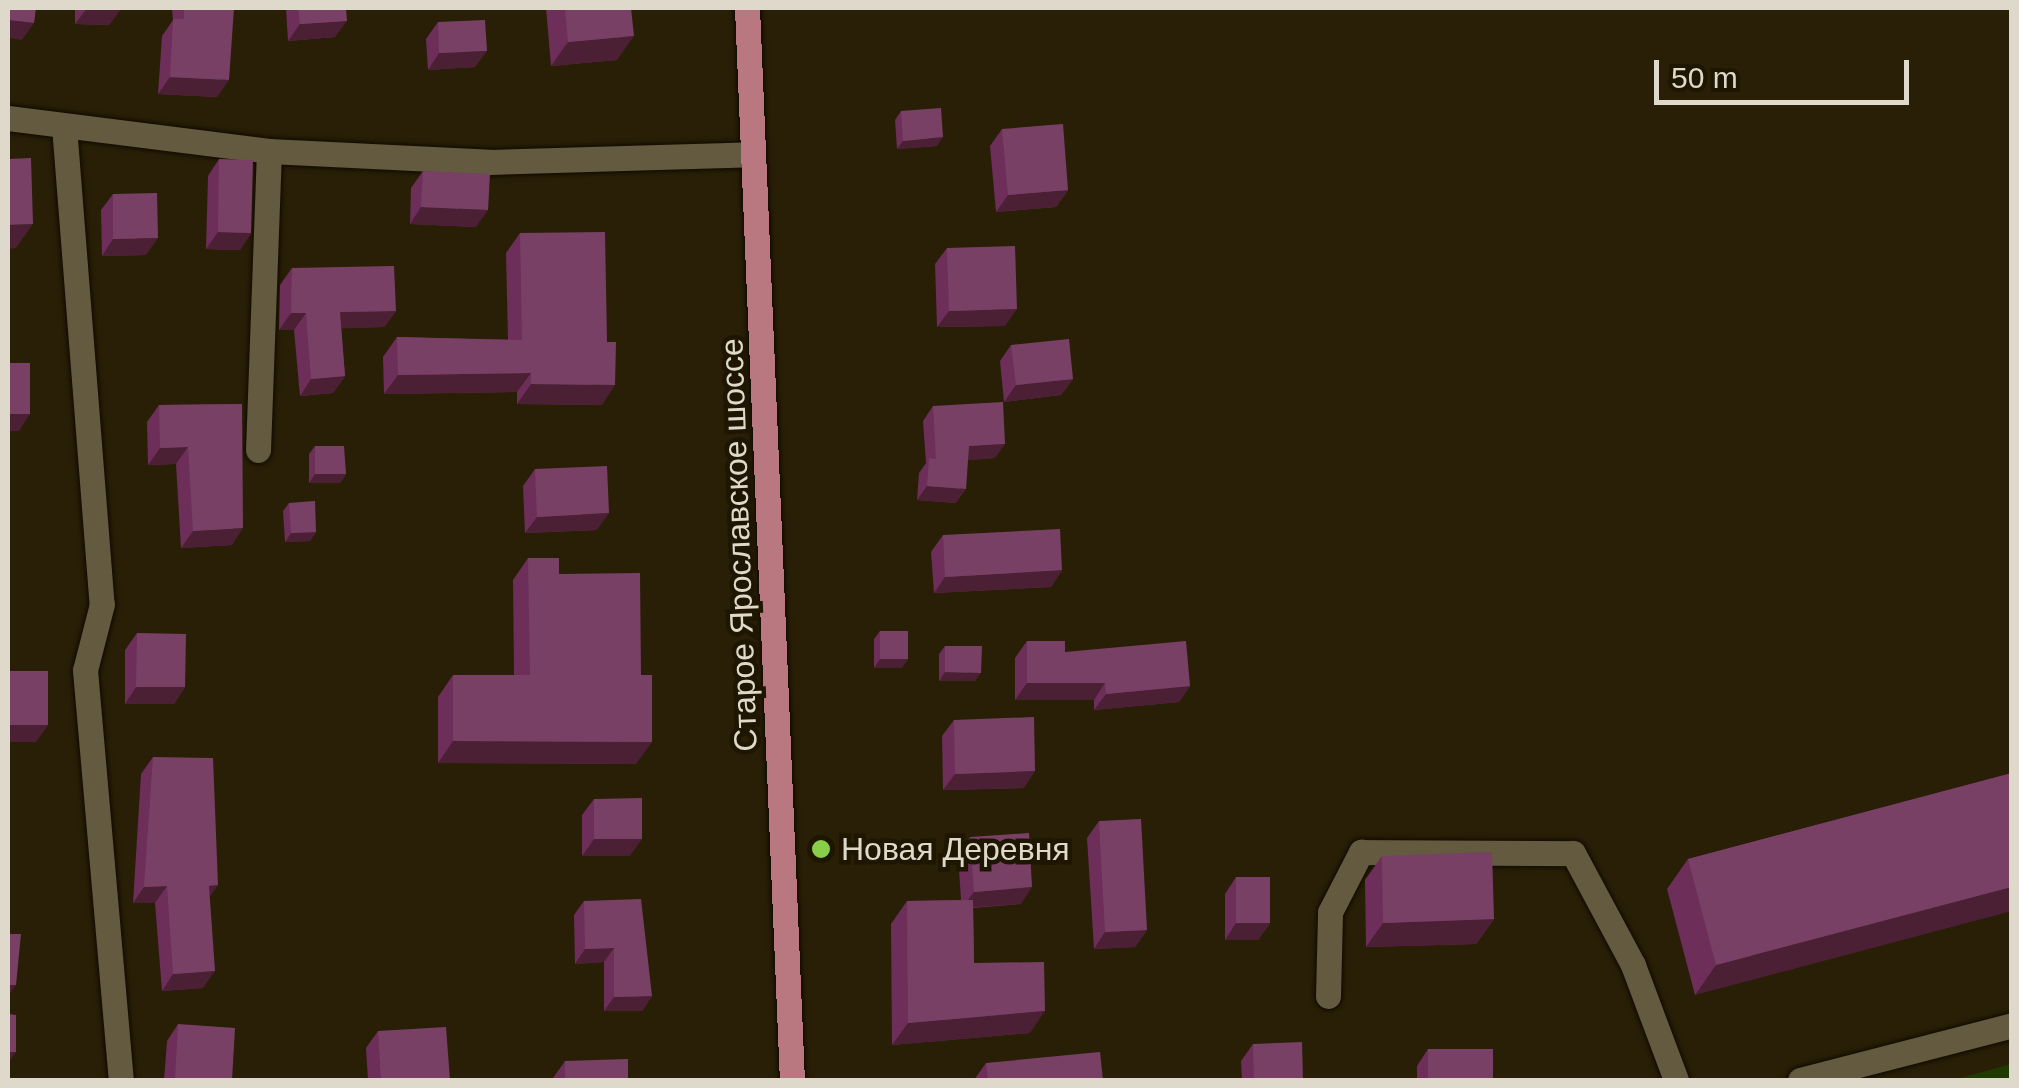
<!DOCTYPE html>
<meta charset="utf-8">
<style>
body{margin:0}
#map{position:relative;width:2019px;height:1088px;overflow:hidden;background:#281f06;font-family:Arial,sans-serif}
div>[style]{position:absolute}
.green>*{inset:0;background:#203900}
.roads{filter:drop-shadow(0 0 2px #110900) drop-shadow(0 0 2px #110900)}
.minor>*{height:25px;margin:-12.5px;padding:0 12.5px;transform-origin:12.5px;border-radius:12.5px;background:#635a3f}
.major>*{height:25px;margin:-12.5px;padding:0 12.5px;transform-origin:12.5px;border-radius:12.5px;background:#b9777f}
.wall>*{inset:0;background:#6d2e5a}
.shaded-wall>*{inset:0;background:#4c2034}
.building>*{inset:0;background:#794066}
.dots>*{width:28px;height:28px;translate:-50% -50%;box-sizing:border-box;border:5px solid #1e1600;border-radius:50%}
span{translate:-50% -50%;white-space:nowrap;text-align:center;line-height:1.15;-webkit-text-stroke:9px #1e1600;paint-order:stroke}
.street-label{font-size:32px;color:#ded9ca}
.poi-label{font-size:32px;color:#ded9ca}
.left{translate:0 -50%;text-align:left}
.frame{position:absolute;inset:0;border:10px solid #ded9ca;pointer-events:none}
.scale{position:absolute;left:1654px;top:60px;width:255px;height:45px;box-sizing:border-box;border:5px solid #ded9ca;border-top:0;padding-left:12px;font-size:30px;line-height:35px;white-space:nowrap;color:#ded9ca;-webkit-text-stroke:8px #1e1600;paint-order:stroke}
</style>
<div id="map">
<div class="green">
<i style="clip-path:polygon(2011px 1064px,2011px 1080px,1953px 1080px)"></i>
</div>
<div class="roads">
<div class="minor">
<i style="left:8px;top:118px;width:263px;rotate:7.2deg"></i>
<i style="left:269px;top:151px;width:221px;rotate:2.8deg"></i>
<i style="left:490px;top:162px;width:263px;rotate:-1.7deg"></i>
<i style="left:64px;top:126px;width:480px;rotate:85.5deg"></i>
<i style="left:102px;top:604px;width:68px;rotate:104.4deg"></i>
<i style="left:85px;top:670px;width:412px;rotate:85deg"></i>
<i style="left:258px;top:450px;width:299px;rotate:-87.9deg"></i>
<i style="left:1328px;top:996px;width:84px;rotate:-88.6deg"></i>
<i style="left:1330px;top:912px;width:68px;rotate:-62.7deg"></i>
<i style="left:1361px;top:852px;width:212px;rotate:0.3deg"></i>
<i style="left:1573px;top:853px;width:127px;rotate:61.8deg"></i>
<i style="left:1633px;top:965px;width:123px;rotate:69.5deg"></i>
<i style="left:1800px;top:1080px;width:219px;rotate:-14.5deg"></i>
</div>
<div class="major">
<i style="left:747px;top:8px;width:1073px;rotate:87.6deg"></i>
</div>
</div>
<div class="wall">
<i style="clip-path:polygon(75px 8px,121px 8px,109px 25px,75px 24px)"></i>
<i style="clip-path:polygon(172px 8px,234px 8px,217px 97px,158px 94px,162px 36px,173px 20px)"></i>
<i style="clip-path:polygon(286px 8px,346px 8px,335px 37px,288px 41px)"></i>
<i style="clip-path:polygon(546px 8px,631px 8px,617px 60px,551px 66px)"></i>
<i style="clip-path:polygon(438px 22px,475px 67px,428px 70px,426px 39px)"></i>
<i style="clip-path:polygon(901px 111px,937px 146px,897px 149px,895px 120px)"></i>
<i style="clip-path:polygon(1002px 129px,1068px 190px,1056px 207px,996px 212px,990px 146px)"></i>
<i style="clip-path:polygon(219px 159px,251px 233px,240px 250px,206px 249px,208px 176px)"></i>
<i style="clip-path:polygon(423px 171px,476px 227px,410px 224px,411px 188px)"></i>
<i style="clip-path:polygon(113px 194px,146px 255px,102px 256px,101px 210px)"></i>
<i style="clip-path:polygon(520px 233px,602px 405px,517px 404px,517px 392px,384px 394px,383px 357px,397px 337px,508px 340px,506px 253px)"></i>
<i style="clip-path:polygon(947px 248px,1005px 326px,937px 327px,935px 264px)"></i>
<i style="clip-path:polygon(292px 268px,396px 311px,384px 327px,341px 328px,345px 376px,333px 393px,300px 396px,294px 330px,279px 330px,280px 285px)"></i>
<i style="clip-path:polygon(1011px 345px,1073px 379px,1061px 395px,1004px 402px,1000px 361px)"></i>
<i style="clip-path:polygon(242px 404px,232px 545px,181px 548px,176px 464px,148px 465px,147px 422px,159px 405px)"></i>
<i style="clip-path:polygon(933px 406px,995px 458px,968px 460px,956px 503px,917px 500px,919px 473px,926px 463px,923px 421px)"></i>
<i style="clip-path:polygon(315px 446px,346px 474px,340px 483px,309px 483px,309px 454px)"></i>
<i style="clip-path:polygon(535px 469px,597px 530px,525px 533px,523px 486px)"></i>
<i style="clip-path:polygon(289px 503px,316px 532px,310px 541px,285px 542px,283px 511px)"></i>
<i style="clip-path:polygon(943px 535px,1062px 570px,1051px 587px,934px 593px,931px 552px)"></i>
<i style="clip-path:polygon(528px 558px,559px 574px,636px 764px,438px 763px,438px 697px,453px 675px,514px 675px,513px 580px)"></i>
<i style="clip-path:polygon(880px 631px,902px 668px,874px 668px,874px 639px)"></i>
<i style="clip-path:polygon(137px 633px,185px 687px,174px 704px,125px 704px,125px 650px)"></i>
<i style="clip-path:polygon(1027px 641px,1065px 652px,1190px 686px,1179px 702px,1094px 710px,1094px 700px,1015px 700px,1015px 658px)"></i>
<i style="clip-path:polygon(945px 646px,975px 681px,939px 681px,939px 654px)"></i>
<i style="clip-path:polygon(954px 720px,1024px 788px,943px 790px,942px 736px)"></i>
<i style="clip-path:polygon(153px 757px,209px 897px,203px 988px,162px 991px,155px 903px,133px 903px,141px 774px)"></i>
<i style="clip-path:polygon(2012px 773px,1695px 995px,1667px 889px,1688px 859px)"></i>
<i style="clip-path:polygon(594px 799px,630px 856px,582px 856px,582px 815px)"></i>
<i style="clip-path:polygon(1099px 821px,1147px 930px,1135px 947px,1094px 949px,1087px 838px)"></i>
<i style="clip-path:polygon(970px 837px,1021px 904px,973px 908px,974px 963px,1030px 1033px,892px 1045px,891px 924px,907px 901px,961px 900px,958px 854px)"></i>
<i style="clip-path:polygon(1382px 856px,1494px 919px,1476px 944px,1366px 947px,1365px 880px)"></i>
<i style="clip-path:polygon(1236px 877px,1270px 923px,1258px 940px,1225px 940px,1225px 894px)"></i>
<i style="clip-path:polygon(584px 901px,652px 996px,642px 1011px,604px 1011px,604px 962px,575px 964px,574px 915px)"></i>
<i style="clip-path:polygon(178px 1024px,232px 1080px,164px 1080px,167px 1041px)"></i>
<i style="clip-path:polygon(378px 1031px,450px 1080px,368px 1080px,366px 1048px)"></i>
<i style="clip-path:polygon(1253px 1044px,1303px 1080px,1242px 1080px,1241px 1061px)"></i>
<i style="clip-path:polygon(1428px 1049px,1493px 1080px,1417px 1080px,1417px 1066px)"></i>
<i style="clip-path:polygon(565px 1061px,628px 1080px,553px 1080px,553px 1078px)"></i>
<i style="clip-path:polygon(986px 1063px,1103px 1080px,974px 1080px)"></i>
</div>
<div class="shaded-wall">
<i style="clip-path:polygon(87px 8px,121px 9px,109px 25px,75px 24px)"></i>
<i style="clip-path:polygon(8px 20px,34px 23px,22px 40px,8px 38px)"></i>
<i style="clip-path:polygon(347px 21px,335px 37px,288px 41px,300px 24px)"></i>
<i style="clip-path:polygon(634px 36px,617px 60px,551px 66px,568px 42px)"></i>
<i style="clip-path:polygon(487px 51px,475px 67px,428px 70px,439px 53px)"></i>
<i style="clip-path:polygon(170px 77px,229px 80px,217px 97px,158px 94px)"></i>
<i style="clip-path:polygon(943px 137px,937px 146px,897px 149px,903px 141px)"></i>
<i style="clip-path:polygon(1068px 190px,1056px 207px,996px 212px,1008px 195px)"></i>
<i style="clip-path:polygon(421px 207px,488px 210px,476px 227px,410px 224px)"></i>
<i style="clip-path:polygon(33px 224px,16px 248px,8px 249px,8px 225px)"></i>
<i style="clip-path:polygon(218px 232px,251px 233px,240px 250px,206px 249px)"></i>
<i style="clip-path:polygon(158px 238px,146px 255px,102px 256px,113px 239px)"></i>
<i style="clip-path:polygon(1017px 309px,1005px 326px,937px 327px,949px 311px)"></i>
<i style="clip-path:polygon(396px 311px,384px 327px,328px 329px,340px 312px)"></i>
<i style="clip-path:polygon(291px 313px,306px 313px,294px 330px,279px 330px)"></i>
<i style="clip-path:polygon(531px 373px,517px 392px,384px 394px,398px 375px)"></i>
<i style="clip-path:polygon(345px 376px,333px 393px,300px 396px,311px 379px)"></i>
<i style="clip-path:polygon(1073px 379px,1061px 395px,1004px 402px,1016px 385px)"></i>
<i style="clip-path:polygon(531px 384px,615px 385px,602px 405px,517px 404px)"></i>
<i style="clip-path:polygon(8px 414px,30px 414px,19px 431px,8px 431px)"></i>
<i style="clip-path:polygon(1005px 444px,995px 458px,959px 461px,969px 446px)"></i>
<i style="clip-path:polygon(188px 447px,176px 464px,148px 465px,160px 448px)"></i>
<i style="clip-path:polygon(315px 474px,346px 474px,340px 483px,309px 483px)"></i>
<i style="clip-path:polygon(927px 486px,966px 489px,956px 503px,917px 500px)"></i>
<i style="clip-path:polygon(609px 513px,597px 530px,525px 533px,537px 517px)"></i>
<i style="clip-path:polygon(243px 528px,232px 545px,181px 548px,193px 531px)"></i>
<i style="clip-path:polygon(316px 532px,310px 541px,285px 542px,291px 533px)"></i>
<i style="clip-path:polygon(1062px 570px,1051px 587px,934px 593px,945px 577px)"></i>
<i style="clip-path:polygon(880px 659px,908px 659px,902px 668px,874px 668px)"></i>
<i style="clip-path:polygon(945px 672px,981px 673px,975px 681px,939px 681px)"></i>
<i style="clip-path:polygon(1027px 683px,1105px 683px,1094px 700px,1015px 700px)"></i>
<i style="clip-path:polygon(1190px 686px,1179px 702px,1094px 710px,1106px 694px)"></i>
<i style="clip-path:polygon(136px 687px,185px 687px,174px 704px,125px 704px)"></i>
<i style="clip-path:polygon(8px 725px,48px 725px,36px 742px,8px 742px)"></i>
<i style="clip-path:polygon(453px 741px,652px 742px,636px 764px,438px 763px)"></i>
<i style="clip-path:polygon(1035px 771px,1024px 788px,943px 790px,955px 774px)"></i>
<i style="clip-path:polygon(594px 839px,642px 839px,630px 856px,582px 856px)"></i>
<i style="clip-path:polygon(218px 885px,206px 902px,209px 886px)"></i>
<i style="clip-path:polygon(167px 886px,155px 903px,133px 903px,144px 887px)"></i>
<i style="clip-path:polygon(1032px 887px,1021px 904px,962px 908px,974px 892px)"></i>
<i style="clip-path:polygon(2012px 887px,2012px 911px,1695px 995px,1716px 965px)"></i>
<i style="clip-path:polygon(1494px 919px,1476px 944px,1366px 947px,1383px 923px)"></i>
<i style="clip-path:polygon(1236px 923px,1270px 923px,1258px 940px,1225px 940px)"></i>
<i style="clip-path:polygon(1147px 930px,1135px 947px,1094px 949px,1105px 932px)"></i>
<i style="clip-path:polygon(614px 948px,604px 962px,575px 964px,585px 949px)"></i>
<i style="clip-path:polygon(215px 971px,203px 988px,162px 991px,173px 974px)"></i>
<i style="clip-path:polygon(8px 985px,16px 985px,8px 996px)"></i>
<i style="clip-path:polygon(652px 996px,642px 1011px,604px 1011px,614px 997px)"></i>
<i style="clip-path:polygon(1045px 1011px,1030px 1033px,892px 1045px,908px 1023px)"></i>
<i style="clip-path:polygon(8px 1052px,16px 1052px,8px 1063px)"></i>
</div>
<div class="building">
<i style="clip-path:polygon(8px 8px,36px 8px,34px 23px,8px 20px)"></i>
<i style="clip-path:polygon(184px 8px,234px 8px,229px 80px,170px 77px,173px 19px,184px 19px)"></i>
<i style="clip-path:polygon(298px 8px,346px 8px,347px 21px,300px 24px)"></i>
<i style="clip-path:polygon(565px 8px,631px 8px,634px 36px,568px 42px)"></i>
<i style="clip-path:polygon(485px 20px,487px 51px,439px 53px,438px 22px)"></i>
<i style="clip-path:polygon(941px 108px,943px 137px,903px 141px,901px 111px)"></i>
<i style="clip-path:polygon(1063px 124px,1068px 190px,1008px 195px,1002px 129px)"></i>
<i style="clip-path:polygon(31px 158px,33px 224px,8px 225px,8px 159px)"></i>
<i style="clip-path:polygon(219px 159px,253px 160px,251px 233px,218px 232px)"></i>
<i style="clip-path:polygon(423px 171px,490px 174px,488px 210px,421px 207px)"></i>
<i style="clip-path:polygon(157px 193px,158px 238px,113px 239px,113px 194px)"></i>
<i style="clip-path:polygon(605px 232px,607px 342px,616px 342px,615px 385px,531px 384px,531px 373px,398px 375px,397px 337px,522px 340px,520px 233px)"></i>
<i style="clip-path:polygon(1015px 246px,1017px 309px,949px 311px,947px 248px)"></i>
<i style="clip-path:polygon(394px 266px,396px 311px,340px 312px,345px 376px,311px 379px,306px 313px,291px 313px,292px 268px)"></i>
<i style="clip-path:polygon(1069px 339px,1073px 379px,1016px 385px,1011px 345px)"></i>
<i style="clip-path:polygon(8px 363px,30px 363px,30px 414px,8px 414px)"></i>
<i style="clip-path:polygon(1003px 402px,1005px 444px,969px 446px,966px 489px,927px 486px,929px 458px,936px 459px,933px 406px)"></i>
<i style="clip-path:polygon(242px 404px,243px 528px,193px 531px,188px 447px,160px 448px,159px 405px)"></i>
<i style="clip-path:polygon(315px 446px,344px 446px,346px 474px,315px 474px)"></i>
<i style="clip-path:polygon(607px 466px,609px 513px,537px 517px,535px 469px)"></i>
<i style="clip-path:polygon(315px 501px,316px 532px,291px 533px,289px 503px)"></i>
<i style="clip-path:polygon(1060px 529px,1062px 570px,945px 577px,943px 535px)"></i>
<i style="clip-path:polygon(528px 558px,559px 558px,559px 574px,640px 573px,641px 675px,652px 675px,652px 742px,453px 741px,453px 675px,530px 675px)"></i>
<i style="clip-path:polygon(880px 631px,908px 631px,908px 659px,880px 659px)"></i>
<i style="clip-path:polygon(137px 633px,186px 634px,185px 687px,136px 687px)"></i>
<i style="clip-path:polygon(1027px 641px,1065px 641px,1065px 652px,1186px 641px,1190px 686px,1106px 694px,1105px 683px,1027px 683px)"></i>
<i style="clip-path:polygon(945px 646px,982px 646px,981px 673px,945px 672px)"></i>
<i style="clip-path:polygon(8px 671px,48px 671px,48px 725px,8px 725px)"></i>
<i style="clip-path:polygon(1034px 717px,1035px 771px,955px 774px,954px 720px)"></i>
<i style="clip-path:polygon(153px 757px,213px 758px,218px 885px,209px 886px,215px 971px,173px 974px,167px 886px,144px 887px)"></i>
<i style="clip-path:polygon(2012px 773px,2012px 887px,1716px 965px,1688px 859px)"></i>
<i style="clip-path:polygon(642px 798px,642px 839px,594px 839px,594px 799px)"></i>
<i style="clip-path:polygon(1141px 819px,1147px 930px,1105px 932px,1099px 821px)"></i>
<i style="clip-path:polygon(1029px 833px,1032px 887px,974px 892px,970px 837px)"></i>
<i style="clip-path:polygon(1492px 852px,1494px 919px,1383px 923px,1382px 856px)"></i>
<i style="clip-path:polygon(1236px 877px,1270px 877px,1270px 923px,1236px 923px)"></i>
<i style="clip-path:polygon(641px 899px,652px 996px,614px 997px,614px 948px,585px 949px,584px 901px)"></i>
<i style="clip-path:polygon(973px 900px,974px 963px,1044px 962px,1045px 1011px,908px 1023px,907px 901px)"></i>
<i style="clip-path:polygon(8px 934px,21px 934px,16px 985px,8px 985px)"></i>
<i style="clip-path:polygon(8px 1014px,16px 1015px,16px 1052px,8px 1052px)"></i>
<i style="clip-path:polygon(178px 1024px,235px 1028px,232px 1080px,175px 1080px)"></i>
<i style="clip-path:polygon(446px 1027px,450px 1080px,381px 1080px,378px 1031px)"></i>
<i style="clip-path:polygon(1302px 1042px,1303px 1080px,1254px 1080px,1253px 1044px)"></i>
<i style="clip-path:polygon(1428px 1049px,1493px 1049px,1493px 1080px,1428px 1080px)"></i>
<i style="clip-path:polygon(1100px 1052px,1103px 1080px,988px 1080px,986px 1063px)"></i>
<i style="clip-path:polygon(628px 1059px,628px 1080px,565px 1080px,565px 1061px)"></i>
</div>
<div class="dots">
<i style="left:821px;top:849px;background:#89ce48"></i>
</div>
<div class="street-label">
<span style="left:739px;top:545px;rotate:-92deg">Старое Ярославское шоссе</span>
</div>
<div class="poi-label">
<span class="left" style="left:841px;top:849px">Новая Деревня</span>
</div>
<div class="frame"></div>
<div class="scale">50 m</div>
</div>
